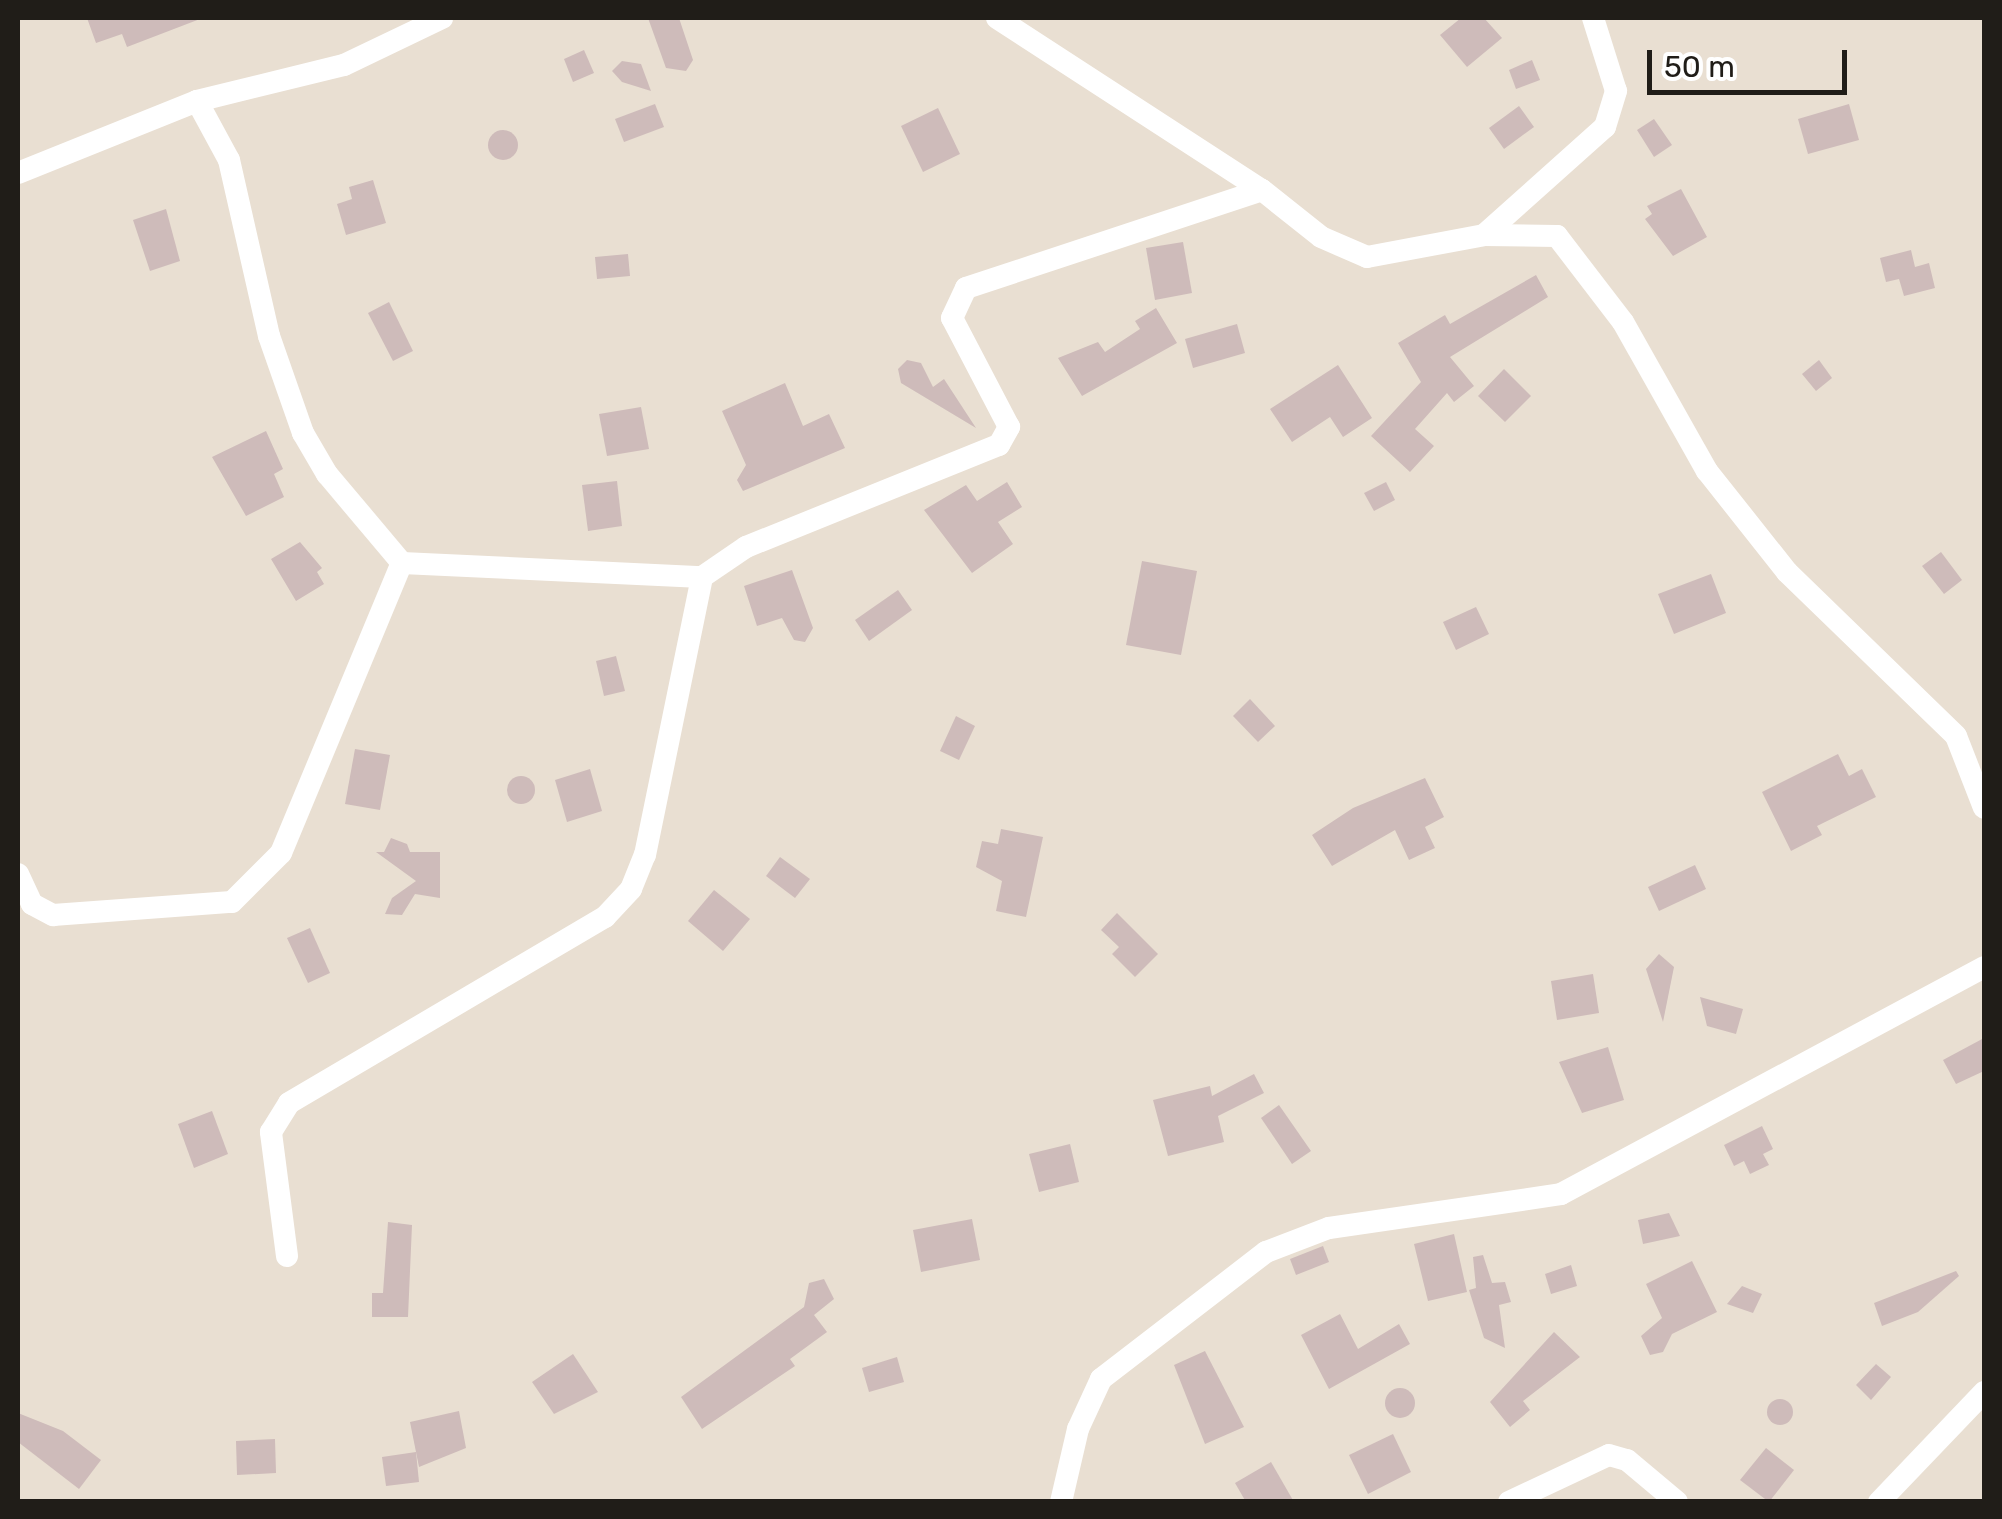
<!DOCTYPE html>
<style>
body{margin:0}
#map{position:relative;width:2002px;height:1519px;overflow:hidden;background:#e9dfd2;font-family:Rubik,sans-serif}
div>[style]{position:absolute}
.building>*{inset:0;background:#cebbba}
.round{border-radius:50%}
.minor>*{height:22px;margin:-11px;padding:0 11px;transform-origin:11px;border-radius:11px;background:#fff}
span{translate:-50% -50%;white-space:nowrap;text-align:center;line-height:1.15;-webkit-text-stroke:8px #fff;paint-order:stroke}
.frame{position:absolute;inset:0;border:20px solid #201d18;pointer-events:none}
.scale{position:absolute;left:1647px;top:50px;width:200px;height:45px;box-sizing:border-box;border:5px solid #201d18;border-top:0;padding-left:12px;font-size:30px;line-height:35px;white-space:nowrap;color:#201d18;-webkit-text-stroke:8px #fff;paint-order:stroke}
</style>
<div id="map">
<div class="building">
<i style="clip-path:polygon(87px 18px,200px 18px,200px 19px,127px 47px,122px 34px,96px 43px)"></i>
<i style="clip-path:polygon(648px 18px,679px 18px,693px 60px,686px 71px,666px 68px)"></i>
<i style="clip-path:polygon(1461px 18px,1484px 18px,1502px 38px,1467px 67px,1440px 35px)"></i>
<i style="clip-path:polygon(584px 50px,594px 73px,573px 82px,564px 59px)"></i>
<i style="clip-path:polygon(1532px 60px,1540px 80px,1516px 89px,1509px 70px)"></i>
<i style="clip-path:polygon(622px 61px,641px 64px,651px 91px,622px 82px,612px 71px)"></i>
<i style="clip-path:polygon(655px 104px,664px 127px,624px 142px,615px 119px)"></i>
<i style="clip-path:polygon(1849px 104px,1859px 140px,1808px 154px,1798px 119px)"></i>
<i style="clip-path:polygon(1519px 106px,1534px 127px,1504px 149px,1489px 128px)"></i>
<i style="clip-path:polygon(938px 108px,960px 154px,923px 172px,901px 126px)"></i>
<i style="clip-path:polygon(1654px 119px,1672px 145px,1654px 157px,1637px 130px)"></i>
<i class="round" style="left:488px;top:130px;width:30px;height:30px"></i>
<i style="clip-path:polygon(373px 180px,386px 223px,346px 235px,337px 204px,352px 199px,349px 187px)"></i>
<i style="clip-path:polygon(1681px 189px,1707px 237px,1673px 256px,1645px 219px,1652px 214px,1647px 206px)"></i>
<i style="clip-path:polygon(166px 209px,180px 261px,150px 271px,133px 220px)"></i>
<i style="clip-path:polygon(1183px 242px,1192px 293px,1155px 300px,1146px 248px)"></i>
<i style="clip-path:polygon(1911px 250px,1915px 267px,1929px 263px,1935px 288px,1904px 296px,1899px 279px,1886px 282px,1880px 258px)"></i>
<i style="clip-path:polygon(628px 254px,630px 276px,597px 279px,595px 257px)"></i>
<i style="clip-path:polygon(1536px 275px,1548px 297px,1450px 357px,1474px 386px,1454px 402px,1447px 393px,1415px 429px,1434px 446px,1410px 472px,1371px 436px,1421px 382px,1398px 343px,1445px 315px,1450px 324px)"></i>
<i style="clip-path:polygon(389px 302px,413px 351px,393px 361px,368px 313px)"></i>
<i style="clip-path:polygon(1156px 308px,1177px 343px,1082px 396px,1058px 358px,1098px 342px,1105px 352px,1140px 329px,1135px 321px)"></i>
<i style="clip-path:polygon(1237px 324px,1245px 353px,1193px 368px,1185px 339px)"></i>
<i style="clip-path:polygon(907px 360px,921px 363px,933px 387px,944px 379px,976px 428px,901px 383px,898px 369px)"></i>
<i style="clip-path:polygon(1819px 360px,1832px 378px,1816px 391px,1802px 374px)"></i>
<i style="clip-path:polygon(1338px 365px,1372px 418px,1343px 437px,1330px 417px,1292px 442px,1270px 409px)"></i>
<i style="clip-path:polygon(1504px 369px,1531px 396px,1505px 422px,1478px 396px)"></i>
<i style="clip-path:polygon(785px 383px,803px 426px,829px 414px,845px 448px,743px 491px,737px 480px,746px 465px,722px 411px)"></i>
<i style="clip-path:polygon(641px 407px,649px 449px,607px 456px,599px 414px)"></i>
<i style="clip-path:polygon(266px 431px,283px 469px,274px 474px,284px 497px,246px 516px,212px 457px)"></i>
<i style="clip-path:polygon(617px 481px,622px 526px,588px 531px,582px 485px)"></i>
<i style="clip-path:polygon(1007px 482px,1022px 507px,998px 522px,1013px 544px,972px 573px,924px 510px,966px 485px,977px 501px)"></i>
<i style="clip-path:polygon(1386px 482px,1395px 500px,1374px 511px,1364px 493px)"></i>
<i style="clip-path:polygon(300px 542px,322px 568px,317px 572px,324px 584px,296px 601px,271px 559px)"></i>
<i style="clip-path:polygon(1941px 552px,1962px 580px,1944px 594px,1922px 566px)"></i>
<i style="clip-path:polygon(1142px 561px,1197px 571px,1181px 655px,1126px 645px)"></i>
<i style="clip-path:polygon(792px 570px,813px 628px,805px 642px,794px 640px,782px 618px,757px 626px,744px 586px)"></i>
<i style="clip-path:polygon(1711px 574px,1726px 613px,1674px 634px,1658px 594px)"></i>
<i style="clip-path:polygon(898px 590px,912px 610px,869px 641px,855px 620px)"></i>
<i style="clip-path:polygon(1476px 607px,1489px 634px,1456px 650px,1443px 622px)"></i>
<i style="clip-path:polygon(616px 656px,625px 691px,604px 696px,596px 661px)"></i>
<i style="clip-path:polygon(1250px 699px,1275px 726px,1258px 742px,1233px 716px)"></i>
<i style="clip-path:polygon(956px 716px,975px 726px,959px 760px,940px 751px)"></i>
<i style="clip-path:polygon(355px 749px,390px 755px,380px 810px,345px 804px)"></i>
<i style="clip-path:polygon(1838px 754px,1849px 776px,1862px 769px,1876px 797px,1817px 826px,1822px 835px,1791px 851px,1762px 792px)"></i>
<i style="clip-path:polygon(590px 769px,602px 811px,567px 822px,555px 780px)"></i>
<i class="round" style="left:507px;top:776px;width:28px;height:28px"></i>
<i style="clip-path:polygon(1425px 778px,1444px 817px,1425px 827px,1435px 848px,1409px 860px,1395px 830px,1332px 866px,1312px 835px,1353px 808px)"></i>
<i style="clip-path:polygon(1001px 829px,1043px 837px,1026px 917px,996px 911px,1002px 881px,976px 867px,982px 841px,998px 844px)"></i>
<i style="clip-path:polygon(391px 838px,407px 844px,410px 852px,440px 852px,440px 898px,415px 894px,402px 915px,385px 914px,392px 898px,416px 881px,376px 852px,384px 852px)"></i>
<i style="clip-path:polygon(780px 857px,810px 879px,795px 898px,766px 876px)"></i>
<i style="clip-path:polygon(1695px 865px,1706px 889px,1659px 911px,1648px 887px)"></i>
<i style="clip-path:polygon(714px 890px,750px 919px,723px 951px,688px 921px)"></i>
<i style="clip-path:polygon(1117px 913px,1158px 954px,1135px 977px,1112px 954px,1119px 947px,1101px 930px)"></i>
<i style="clip-path:polygon(310px 928px,330px 973px,308px 983px,287px 938px)"></i>
<i style="clip-path:polygon(1659px 954px,1674px 967px,1663px 1022px,1646px 969px)"></i>
<i style="clip-path:polygon(1593px 974px,1599px 1013px,1557px 1020px,1551px 981px)"></i>
<i style="clip-path:polygon(1700px 997px,1743px 1009px,1736px 1034px,1707px 1026px)"></i>
<i style="clip-path:polygon(1984px 1038px,1984px 1071px,1956px 1084px,1943px 1060px)"></i>
<i style="clip-path:polygon(1608px 1047px,1624px 1100px,1582px 1113px,1559px 1062px)"></i>
<i style="clip-path:polygon(1254px 1074px,1264px 1093px,1218px 1116px,1224px 1142px,1168px 1156px,1153px 1100px,1210px 1086px,1212px 1096px)"></i>
<i style="clip-path:polygon(1279px 1105px,1311px 1151px,1292px 1164px,1261px 1118px)"></i>
<i style="clip-path:polygon(212px 1111px,228px 1154px,194px 1168px,178px 1124px)"></i>
<i style="clip-path:polygon(1762px 1126px,1773px 1149px,1763px 1154px,1769px 1165px,1750px 1174px,1744px 1161px,1734px 1166px,1724px 1145px)"></i>
<i style="clip-path:polygon(1070px 1144px,1079px 1182px,1039px 1192px,1029px 1154px)"></i>
<i style="clip-path:polygon(1669px 1213px,1680px 1236px,1643px 1244px,1638px 1220px)"></i>
<i style="clip-path:polygon(972px 1219px,980px 1260px,921px 1272px,913px 1230px)"></i>
<i style="clip-path:polygon(388px 1222px,412px 1225px,408px 1317px,372px 1317px,372px 1293px,383px 1293px)"></i>
<i style="clip-path:polygon(1454px 1234px,1467px 1292px,1428px 1301px,1414px 1244px)"></i>
<i style="clip-path:polygon(1323px 1246px,1329px 1262px,1296px 1275px,1290px 1259px)"></i>
<i style="clip-path:polygon(1483px 1255px,1492px 1283px,1505px 1282px,1511px 1302px,1499px 1305px,1505px 1348px,1484px 1338px,1469px 1290px,1476px 1288px,1473px 1257px)"></i>
<i style="clip-path:polygon(1692px 1261px,1717px 1312px,1672px 1334px,1663px 1352px,1650px 1355px,1641px 1336px,1662px 1318px,1646px 1284px)"></i>
<i style="clip-path:polygon(1571px 1265px,1577px 1286px,1551px 1294px,1545px 1274px)"></i>
<i style="clip-path:polygon(1956px 1271px,1959px 1276px,1918px 1312px,1882px 1326px,1874px 1303px)"></i>
<i style="clip-path:polygon(824px 1279px,834px 1299px,814px 1315px,827px 1332px,790px 1359px,795px 1366px,702px 1429px,681px 1397px,804px 1307px,809px 1283px)"></i>
<i style="clip-path:polygon(1742px 1286px,1762px 1294px,1753px 1313px,1727px 1304px)"></i>
<i style="clip-path:polygon(1340px 1314px,1358px 1349px,1399px 1324px,1410px 1344px,1329px 1389px,1301px 1335px)"></i>
<i style="clip-path:polygon(1554px 1332px,1580px 1357px,1523px 1401px,1530px 1410px,1510px 1427px,1490px 1402px)"></i>
<i style="clip-path:polygon(1205px 1351px,1244px 1427px,1205px 1444px,1174px 1365px)"></i>
<i style="clip-path:polygon(573px 1354px,598px 1392px,554px 1414px,532px 1382px)"></i>
<i style="clip-path:polygon(897px 1357px,904px 1382px,869px 1392px,862px 1368px)"></i>
<i style="clip-path:polygon(1876px 1364px,1891px 1377px,1871px 1400px,1856px 1385px)"></i>
<i class="round" style="left:1385px;top:1388px;width:30px;height:30px"></i>
<i class="round" style="left:1767px;top:1399px;width:26px;height:26px"></i>
<i style="clip-path:polygon(459px 1411px,466px 1448px,419px 1467px,410px 1422px)"></i>
<i style="clip-path:polygon(18px 1413px,63px 1431px,101px 1460px,79px 1489px,18px 1442px)"></i>
<i style="clip-path:polygon(1393px 1434px,1411px 1472px,1368px 1494px,1349px 1455px)"></i>
<i style="clip-path:polygon(275px 1439px,276px 1473px,237px 1475px,236px 1441px)"></i>
<i style="clip-path:polygon(1766px 1448px,1794px 1470px,1769px 1502px,1740px 1480px)"></i>
<i style="clip-path:polygon(416px 1452px,419px 1482px,386px 1486px,382px 1457px)"></i>
<i style="clip-path:polygon(1271px 1462px,1294px 1502px,1246px 1502px,1235px 1483px)"></i>
</div>
<div class="minor">
<i style="left:997px;top:18px;width:316px;rotate:33deg"></i>
<i style="left:1262px;top:190px;width:75px;rotate:38.5deg"></i>
<i style="left:1321px;top:237px;width:50px;rotate:23.5deg"></i>
<i style="left:1367px;top:257px;width:119px;rotate:-10.6deg"></i>
<i style="left:1484px;top:235px;width:73px;rotate:0.8deg"></i>
<i style="left:1557px;top:236px;width:108px;rotate:52.5deg"></i>
<i style="left:1623px;top:322px;width:171px;rotate:60.6deg"></i>
<i style="left:1707px;top:471px;width:129px;rotate:51.6deg"></i>
<i style="left:1787px;top:572px;width:235px;rotate:44.1deg"></i>
<i style="left:1956px;top:736px;width:77px;rotate:68.7deg"></i>
<i style="left:197px;top:101px;width:67px;rotate:61.5deg"></i>
<i style="left:229px;top:160px;width:180px;rotate:77.2deg"></i>
<i style="left:269px;top:336px;width:103px;rotate:70.7deg"></i>
<i style="left:303px;top:433px;width:48px;rotate:59.7deg"></i>
<i style="left:327px;top:474px;width:116px;rotate:49.9deg"></i>
<i style="left:402px;top:563px;width:300px;rotate:2.7deg"></i>
<i style="left:702px;top:577px;width:53px;rotate:-34.3deg"></i>
<i style="left:746px;top:547px;width:273px;rotate:-22deg"></i>
<i style="left:999px;top:445px;width:21px;rotate:-61deg"></i>
<i style="left:1009px;top:427px;width:123px;rotate:-117.6deg"></i>
<i style="left:952px;top:318px;width:33px;rotate:-65deg"></i>
<i style="left:966px;top:288px;width:312px;rotate:-18.3deg"></i>
<i style="left:18px;top:173px;width:193px;rotate:-21.9deg"></i>
<i style="left:197px;top:101px;width:151px;rotate:-13.8deg"></i>
<i style="left:344px;top:65px;width:109px;rotate:-25.6deg"></i>
<i style="left:1484px;top:235px;width:162px;rotate:-41.8deg"></i>
<i style="left:1605px;top:127px;width:38px;rotate:-73deg"></i>
<i style="left:1616px;top:91px;width:77px;rotate:-107.5deg"></i>
<i style="left:18px;top:874px;width:33px;rotate:65deg"></i>
<i style="left:32px;top:904px;width:24px;rotate:28deg"></i>
<i style="left:53px;top:915px;width:179px;rotate:-4.2deg"></i>
<i style="left:232px;top:902px;width:69px;rotate:-45deg"></i>
<i style="left:281px;top:853px;width:314px;rotate:-67.4deg"></i>
<i style="left:287px;top:1256px;width:125px;rotate:-97.4deg"></i>
<i style="left:271px;top:1132px;width:34px;rotate:-58deg"></i>
<i style="left:289px;top:1103px;width:367px;rotate:-30.5deg"></i>
<i style="left:605px;top:917px;width:38px;rotate:-47deg"></i>
<i style="left:631px;top:889px;width:37px;rotate:-68deg"></i>
<i style="left:645px;top:855px;width:284px;rotate:-78.4deg"></i>
<i style="left:1061px;top:1502px;width:75px;rotate:-76.9deg"></i>
<i style="left:1078px;top:1429px;width:55px;rotate:-65.3deg"></i>
<i style="left:1101px;top:1379px;width:208px;rotate:-37.6deg"></i>
<i style="left:1266px;top:1252px;width:67px;rotate:-20.9deg"></i>
<i style="left:1329px;top:1228px;width:234px;rotate:-8.3deg"></i>
<i style="left:1561px;top:1194px;width:480px;rotate:-28.2deg"></i>
<i style="left:1509px;top:1502px;width:110px;rotate:-25.2deg"></i>
<i style="left:1609px;top:1455px;width:19px;rotate:16deg"></i>
<i style="left:1627px;top:1460px;width:65px;rotate:40deg"></i>
<i style="left:1879px;top:1502px;width:152px;rotate:-46.3deg"></i>
</div>
<div class="frame"></div>
<div class="scale">50 m</div>
</div>
